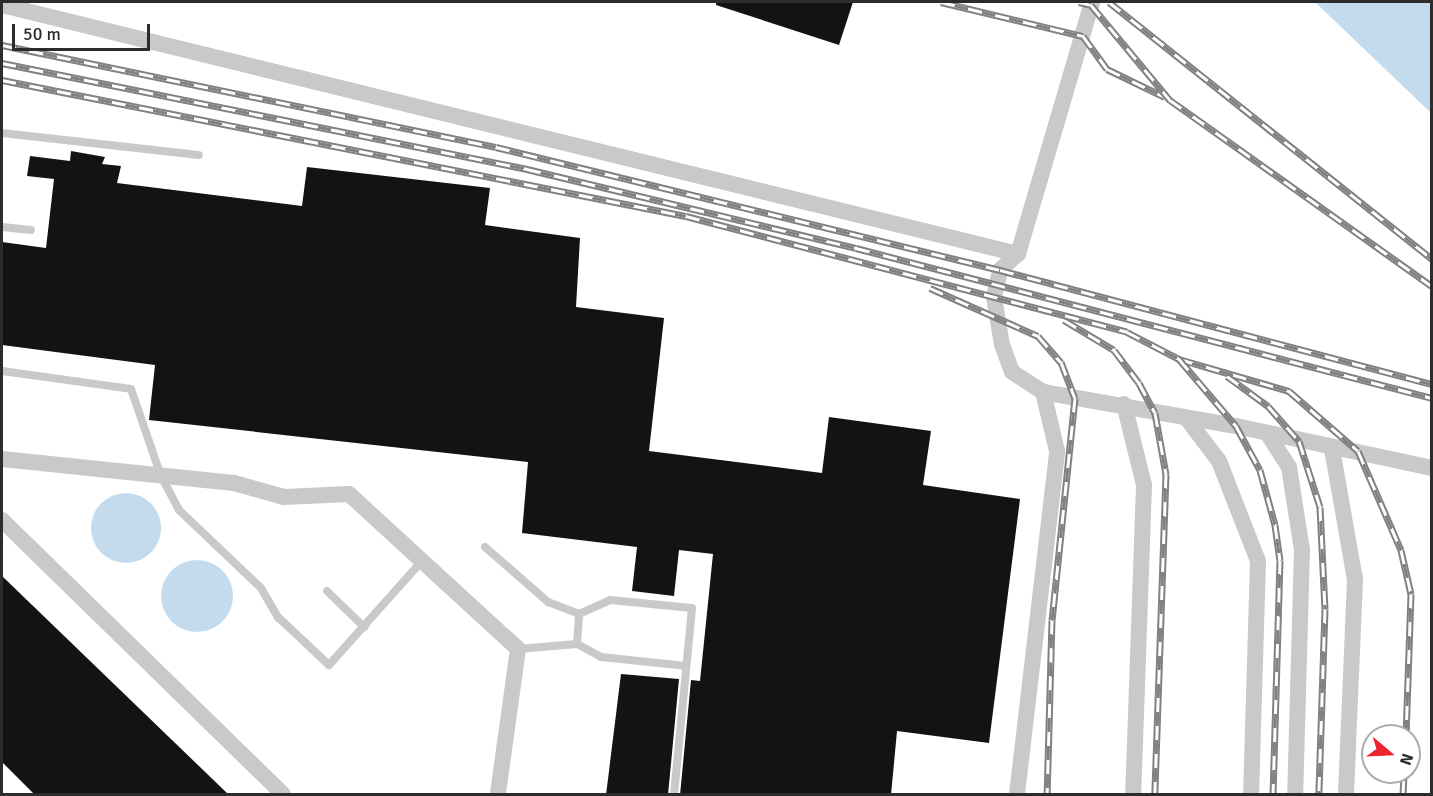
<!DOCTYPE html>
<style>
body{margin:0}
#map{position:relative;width:1433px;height:796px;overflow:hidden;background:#fff;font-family:Signika,sans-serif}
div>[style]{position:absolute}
.water>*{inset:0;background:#c3dbec}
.round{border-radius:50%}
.building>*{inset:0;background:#131313}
.lane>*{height:8px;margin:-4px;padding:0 4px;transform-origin:4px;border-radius:4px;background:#c9c9c9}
.street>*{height:16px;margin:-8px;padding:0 8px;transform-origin:8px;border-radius:8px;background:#c9c9c9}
.rail>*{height:7px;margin-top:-3.5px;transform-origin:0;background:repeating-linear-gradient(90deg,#fff 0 14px,#818181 0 28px);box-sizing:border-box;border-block:2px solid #818181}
span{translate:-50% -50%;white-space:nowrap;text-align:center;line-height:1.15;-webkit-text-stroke:6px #fff;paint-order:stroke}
.frame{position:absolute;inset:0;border:3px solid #2c2c2c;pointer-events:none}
.north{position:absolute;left:1361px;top:724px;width:60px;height:60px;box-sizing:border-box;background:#fff;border:2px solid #ababab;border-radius:50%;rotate:109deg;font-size:16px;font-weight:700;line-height:24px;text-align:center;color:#2c2c2c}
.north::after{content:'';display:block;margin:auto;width:21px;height:27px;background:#ed242f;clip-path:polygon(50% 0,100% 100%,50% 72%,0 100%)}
.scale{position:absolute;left:12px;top:24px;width:138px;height:27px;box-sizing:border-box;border:3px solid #2c2c2c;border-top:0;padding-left:8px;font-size:18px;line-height:21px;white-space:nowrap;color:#2c2c2c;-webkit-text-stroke:4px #fff;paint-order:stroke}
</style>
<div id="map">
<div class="water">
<i style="clip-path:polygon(1315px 2px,1431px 2px,1431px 113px)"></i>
<i class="round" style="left:91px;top:493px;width:70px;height:70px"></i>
<i class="round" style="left:161px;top:560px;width:72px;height:72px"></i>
</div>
<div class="building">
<i style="clip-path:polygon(716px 2px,853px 2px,839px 45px,716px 5px)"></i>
<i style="clip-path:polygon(71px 151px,105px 157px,102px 164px,121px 166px,117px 183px,302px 206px,307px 167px,490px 188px,485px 225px,580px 238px,576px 307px,664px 318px,649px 451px,822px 473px,829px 417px,931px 431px,923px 485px,1020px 499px,989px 743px,897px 731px,891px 795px,680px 795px,691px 680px,700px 681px,713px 554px,679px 550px,674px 596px,632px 591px,637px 547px,522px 533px,528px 462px,149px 420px,155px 365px,2px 345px,2px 242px,46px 248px,54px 179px,27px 176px,30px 156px,70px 161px)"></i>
<i style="clip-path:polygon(2px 576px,229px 795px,35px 795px,2px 762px)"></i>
<i style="clip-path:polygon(621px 674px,679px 679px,668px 795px,606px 795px)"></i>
</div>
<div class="lane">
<i style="left:2px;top:133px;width:198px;rotate:6.4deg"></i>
<i style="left:2px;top:227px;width:29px;rotate:6deg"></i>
<i style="left:2px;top:371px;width:130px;rotate:7.9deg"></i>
<i style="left:131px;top:389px;width:92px;rotate:71deg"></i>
<i style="left:161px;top:476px;width:38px;rotate:62deg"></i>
<i style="left:179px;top:510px;width:113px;rotate:43.6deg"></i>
<i style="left:261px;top:588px;width:34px;rotate:60deg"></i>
<i style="left:278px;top:617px;width:70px;rotate:43.3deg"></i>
<i style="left:329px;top:665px;width:140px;rotate:-48.2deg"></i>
<i style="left:485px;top:547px;width:84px;rotate:41.1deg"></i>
<i style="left:548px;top:602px;width:33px;rotate:21deg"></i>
<i style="left:579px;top:614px;width:34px;rotate:-24deg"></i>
<i style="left:610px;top:600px;width:82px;rotate:5.6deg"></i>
<i style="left:692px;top:608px;width:187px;rotate:95.5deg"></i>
<i style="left:327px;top:591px;width:52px;rotate:44.2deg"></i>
<i style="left:577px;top:644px;width:30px;rotate:-86deg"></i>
<i style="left:518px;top:649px;width:59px;rotate:-4.8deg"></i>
<i style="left:577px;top:644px;width:27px;rotate:28deg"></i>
<i style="left:601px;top:657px;width:85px;rotate:6deg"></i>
</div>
<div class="street">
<i style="left:2px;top:5px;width:1046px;rotate:13.77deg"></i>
<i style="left:1043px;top:392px;width:196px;rotate:10deg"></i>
<i style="left:1236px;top:426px;width:200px;rotate:12.1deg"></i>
<i style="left:1124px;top:404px;width:83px;rotate:76.1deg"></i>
<i style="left:1144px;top:485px;width:309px;rotate:92deg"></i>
<i style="left:1187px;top:419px;width:53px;rotate:52.7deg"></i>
<i style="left:1219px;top:461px;width:107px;rotate:68.7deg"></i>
<i style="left:1258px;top:561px;width:233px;rotate:91.7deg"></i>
<i style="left:1267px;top:433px;width:40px;rotate:57.1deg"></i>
<i style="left:1289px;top:467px;width:84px;rotate:81.1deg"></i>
<i style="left:1302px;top:550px;width:244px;rotate:91.6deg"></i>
<i style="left:1332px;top:449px;width:132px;rotate:80deg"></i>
<i style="left:1355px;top:579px;width:215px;rotate:92.4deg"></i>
<i style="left:2px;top:459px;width:233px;rotate:5.9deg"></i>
<i style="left:234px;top:483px;width:52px;rotate:15.6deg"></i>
<i style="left:284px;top:497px;width:65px;rotate:-2.6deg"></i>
<i style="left:349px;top:494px;width:229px;rotate:42.5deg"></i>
<i style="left:518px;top:649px;width:146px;rotate:97.9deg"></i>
<i style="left:2px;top:520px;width:392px;rotate:44.3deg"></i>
<i style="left:1017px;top:794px;width:345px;rotate:-83.3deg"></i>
<i style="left:1057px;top:451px;width:61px;rotate:-103.3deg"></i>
<i style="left:1043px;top:392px;width:37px;rotate:-147deg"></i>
<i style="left:1012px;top:372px;width:29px;rotate:-110deg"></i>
<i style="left:1002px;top:345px;width:49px;rotate:-99.5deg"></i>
<i style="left:994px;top:297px;width:28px;rotate:-77deg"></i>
<i style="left:1000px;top:270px;width:24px;rotate:-42deg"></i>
<i style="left:1018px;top:254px;width:263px;rotate:-73.6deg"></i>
</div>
<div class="rail">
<i style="left:941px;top:2px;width:146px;rotate:13.5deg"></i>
<i style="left:1083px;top:36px;width:41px;rotate:54deg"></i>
<i style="left:1107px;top:69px;width:64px;rotate:25.8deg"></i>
<i style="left:1079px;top:2px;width:12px;rotate:14deg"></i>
<i style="left:1091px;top:5px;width:124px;rotate:50.3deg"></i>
<i style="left:1170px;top:100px;width:321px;rotate:35.4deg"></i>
<i style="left:1109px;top:2px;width:413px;rotate:38.5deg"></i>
<i style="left:2px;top:45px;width:504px;rotate:11.67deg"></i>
<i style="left:496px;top:147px;width:519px;rotate:13.71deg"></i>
<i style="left:1000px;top:270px;width:447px;rotate:14.8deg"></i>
<i style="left:2px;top:63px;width:536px;rotate:11.41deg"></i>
<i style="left:527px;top:169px;width:338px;rotate:13.5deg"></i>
<i style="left:856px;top:248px;width:595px;rotate:14.6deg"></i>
<i style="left:2px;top:80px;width:697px;rotate:11.25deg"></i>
<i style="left:686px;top:216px;width:456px;rotate:14.7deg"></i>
<i style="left:1127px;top:332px;width:59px;rotate:27.4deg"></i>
<i style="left:1179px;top:359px;width:115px;rotate:16.2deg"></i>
<i style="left:1289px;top:391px;width:91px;rotate:41deg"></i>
<i style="left:1358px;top:451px;width:108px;rotate:66.5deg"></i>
<i style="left:1401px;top:550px;width:45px;rotate:77.2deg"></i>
<i style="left:1411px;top:594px;width:142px;rotate:92deg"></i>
<i style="left:930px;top:288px;width:118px;rotate:24deg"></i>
<i style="left:1038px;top:336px;width:35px;rotate:49deg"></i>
<i style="left:1061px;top:362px;width:39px;rotate:69deg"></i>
<i style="left:1075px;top:398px;width:223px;rotate:95.9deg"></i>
<i style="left:1052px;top:620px;width:174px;rotate:91.6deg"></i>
<i style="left:1064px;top:320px;width:58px;rotate:31deg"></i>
<i style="left:1114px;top:350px;width:41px;rotate:52.9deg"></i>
<i style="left:1139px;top:383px;width:34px;rotate:62deg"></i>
<i style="left:1155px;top:413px;width:62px;rotate:79.8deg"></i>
<i style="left:1166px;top:474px;width:320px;rotate:92deg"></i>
<i style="left:1179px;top:359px;width:88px;rotate:49.6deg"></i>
<i style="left:1236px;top:426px;width:50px;rotate:61.4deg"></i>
<i style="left:1260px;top:470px;width:57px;rotate:74.7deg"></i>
<i style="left:1275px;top:525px;width:35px;rotate:82deg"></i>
<i style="left:1280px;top:560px;width:234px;rotate:91.7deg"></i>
<i style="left:1227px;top:376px;width:51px;rotate:36.2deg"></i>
<i style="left:1268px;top:406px;width:47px;rotate:48.5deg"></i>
<i style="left:1299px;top:441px;width:69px;rotate:72.3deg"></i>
<i style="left:1320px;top:507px;width:102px;rotate:87.2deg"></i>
<i style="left:1325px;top:609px;width:185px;rotate:91.9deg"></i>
<i style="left:1403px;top:794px;width:22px;rotate:-87deg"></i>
</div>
<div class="frame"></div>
<div class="north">N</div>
<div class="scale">50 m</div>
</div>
